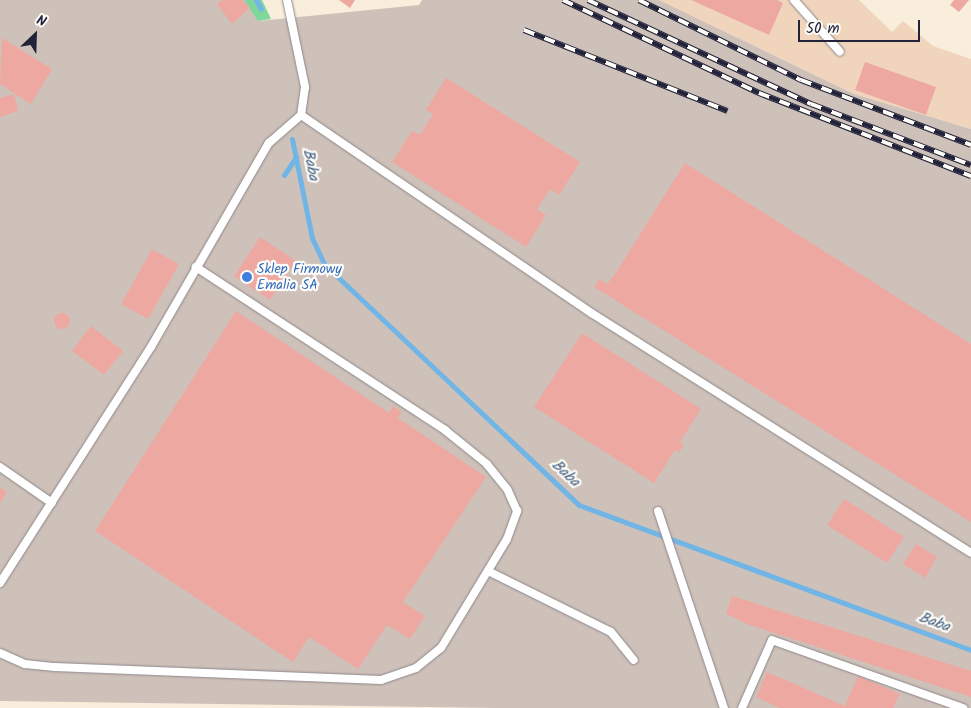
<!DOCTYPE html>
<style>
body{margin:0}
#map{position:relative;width:971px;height:708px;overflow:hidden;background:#f9eddc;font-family:Kalam,sans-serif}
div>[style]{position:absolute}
.built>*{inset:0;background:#f0d5bc}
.industrial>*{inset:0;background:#cec1b9}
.green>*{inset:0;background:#80d79b}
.stream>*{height:5px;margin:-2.5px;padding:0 2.5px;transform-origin:2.5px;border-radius:2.5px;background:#71b5e7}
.building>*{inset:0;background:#eda9a1}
.round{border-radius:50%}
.roads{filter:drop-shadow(0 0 1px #8e888c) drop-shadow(0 0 1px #8e888c)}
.lane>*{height:8px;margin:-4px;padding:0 4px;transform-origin:4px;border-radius:4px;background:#fff}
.rail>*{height:5.5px;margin-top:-2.75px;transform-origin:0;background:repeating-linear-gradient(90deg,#fdfcf7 0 11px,#22223b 0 22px);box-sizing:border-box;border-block:1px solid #22223b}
.dots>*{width:14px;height:14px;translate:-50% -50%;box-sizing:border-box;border:2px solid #fdfcf7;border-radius:50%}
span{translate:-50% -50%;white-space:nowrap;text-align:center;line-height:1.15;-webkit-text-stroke:4.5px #fdfcf7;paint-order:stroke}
.shop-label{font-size:14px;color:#366cbe}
.left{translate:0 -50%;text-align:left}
.water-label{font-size:15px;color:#425d80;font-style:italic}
.north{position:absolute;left:10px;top:10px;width:50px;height:50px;-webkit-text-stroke:4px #fdfcf7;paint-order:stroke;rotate:24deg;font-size:14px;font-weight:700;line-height:20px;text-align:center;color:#22223b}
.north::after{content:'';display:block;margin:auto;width:18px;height:22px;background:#22223b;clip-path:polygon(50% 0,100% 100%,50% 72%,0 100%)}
.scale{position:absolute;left:798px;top:20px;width:122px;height:22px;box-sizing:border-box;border:2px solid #22223b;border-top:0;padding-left:6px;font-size:15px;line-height:18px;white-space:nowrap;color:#22223b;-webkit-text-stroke:4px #fdfcf7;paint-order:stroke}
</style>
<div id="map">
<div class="built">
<i style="clip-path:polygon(659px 0,859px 0,892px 32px,903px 21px,933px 46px,971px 59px,971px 129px,854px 94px)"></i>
</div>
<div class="industrial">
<i style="clip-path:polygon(0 0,244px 0,259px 21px,419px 5px,422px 0,659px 0,854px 94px,971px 129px,971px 708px,496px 708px,0 701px)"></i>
</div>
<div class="green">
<i style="clip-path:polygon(244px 0,262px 0,271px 19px,258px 21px)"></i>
</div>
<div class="stream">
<i style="left:256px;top:0;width:10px;rotate:61deg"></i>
<i style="left:292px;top:139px;width:101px;rotate:78.6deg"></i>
<i style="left:312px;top:238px;width:29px;rotate:65deg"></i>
<i style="left:324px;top:264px;width:351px;rotate:43.4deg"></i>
<i style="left:579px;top:505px;width:418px;rotate:20.3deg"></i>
<i style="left:284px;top:175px;width:22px;rotate:-56deg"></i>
</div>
<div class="building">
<i style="clip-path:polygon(222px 0,243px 0,250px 8px,232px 24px,217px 4px)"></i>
<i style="clip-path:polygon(339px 0,355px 0,350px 8px)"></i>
<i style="clip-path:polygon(691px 0,777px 0,783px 3px,769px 35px)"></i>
<i style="clip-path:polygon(954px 0,969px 0,959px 12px,950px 5px)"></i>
<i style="clip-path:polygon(2px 38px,52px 69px,31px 104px,0 84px)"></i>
<i style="clip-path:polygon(865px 62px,936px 87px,926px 115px,855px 90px)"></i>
<i style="clip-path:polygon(446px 78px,580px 162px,559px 195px,550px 189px,537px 209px,546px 215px,526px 247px,392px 162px,412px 131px,420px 135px,433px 114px,426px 110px)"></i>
<i style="clip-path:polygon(14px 94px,18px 111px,0 117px,0 98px)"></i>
<i style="clip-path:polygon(685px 163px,971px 344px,971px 522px,594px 287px,599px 279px,607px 284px,615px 274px)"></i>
<i style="clip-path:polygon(260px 237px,296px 261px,270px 300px,234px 276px)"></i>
<i style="clip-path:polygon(152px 249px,179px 264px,148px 319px,121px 304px)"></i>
<i style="clip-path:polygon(236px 311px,389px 413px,393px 406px,402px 412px,398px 418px,486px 477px,403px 602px,425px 616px,410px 639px,387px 625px,358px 669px,309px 637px,293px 662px,95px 531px)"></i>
<i class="round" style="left:54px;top:313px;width:16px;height:16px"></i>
<i style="clip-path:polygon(91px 326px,123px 351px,104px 375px,72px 351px)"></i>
<i style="clip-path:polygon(582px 333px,701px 409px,680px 442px,684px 445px,679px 452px,675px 450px,654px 483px,534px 407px)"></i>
<i style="clip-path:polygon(0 488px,7px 492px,0 503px)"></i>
<i style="clip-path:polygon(844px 499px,904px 537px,887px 563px,827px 525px)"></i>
<i style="clip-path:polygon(916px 544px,937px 557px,925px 578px,903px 564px)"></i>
<i style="clip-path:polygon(732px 596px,971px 671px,971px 697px,747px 624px,726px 614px)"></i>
<i style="clip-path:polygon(767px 672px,845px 706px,858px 676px,900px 694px,893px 708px,780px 708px,756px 697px)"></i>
</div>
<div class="roads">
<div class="lane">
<i style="left:287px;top:0;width:89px;rotate:78.3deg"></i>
<i style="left:305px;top:87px;width:28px;rotate:98deg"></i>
<i style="left:794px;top:0;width:69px;rotate:48.5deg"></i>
<i style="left:0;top:467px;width:63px;rotate:34.7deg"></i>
<i style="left:658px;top:511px;width:208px;rotate:71.5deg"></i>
<i style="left:488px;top:571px;width:137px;rotate:26.4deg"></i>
<i style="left:611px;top:632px;width:36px;rotate:51deg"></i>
<i style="left:0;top:583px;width:280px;rotate:-57.4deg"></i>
<i style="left:151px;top:347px;width:236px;rotate:-60deg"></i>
<i style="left:269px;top:143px;width:43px;rotate:-41.2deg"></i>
<i style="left:301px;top:115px;width:353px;rotate:34.3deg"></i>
<i style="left:593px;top:314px;width:447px;rotate:32.3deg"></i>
<i style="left:0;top:653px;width:27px;rotate:24deg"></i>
<i style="left:25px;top:664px;width:30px;rotate:6deg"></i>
<i style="left:55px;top:667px;width:326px;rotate:2.3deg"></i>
<i style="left:381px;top:680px;width:37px;rotate:-19deg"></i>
<i style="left:416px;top:668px;width:32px;rotate:-39deg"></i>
<i style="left:441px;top:648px;width:127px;rotate:-58.8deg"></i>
<i style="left:507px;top:539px;width:30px;rotate:-70deg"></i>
<i style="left:517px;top:511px;width:24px;rotate:-114deg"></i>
<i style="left:507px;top:489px;width:32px;rotate:-129deg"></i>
<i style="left:487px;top:464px;width:54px;rotate:-141deg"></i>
<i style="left:445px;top:430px;width:298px;rotate:-146.8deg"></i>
<i style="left:742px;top:708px;width:74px;rotate:-66.2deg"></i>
<i style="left:772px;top:640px;width:203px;rotate:19.6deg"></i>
</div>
</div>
<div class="rail">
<i style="left:563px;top:0;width:217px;rotate:25.4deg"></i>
<i style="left:759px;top:93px;width:228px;rotate:21.4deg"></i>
<i style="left:588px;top:0;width:246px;rotate:25deg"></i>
<i style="left:811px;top:104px;width:171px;rotate:20.9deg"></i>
<i style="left:639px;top:0;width:181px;rotate:26.3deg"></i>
<i style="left:801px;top:80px;width:182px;rotate:20.9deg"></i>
<i style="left:524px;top:30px;width:219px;rotate:21.7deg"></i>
</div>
<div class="dots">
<i style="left:247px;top:277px;background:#3f7fe0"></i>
</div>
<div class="shop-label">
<span class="left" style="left:257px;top:277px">Sklep Firmowy<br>Emalia SA</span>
</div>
<div class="water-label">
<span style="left:310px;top:165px;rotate:79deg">Baba</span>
<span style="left:565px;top:474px;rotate:43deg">Baba</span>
<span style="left:934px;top:623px;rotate:20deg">Baba</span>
</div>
<div class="north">N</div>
<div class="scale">50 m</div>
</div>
